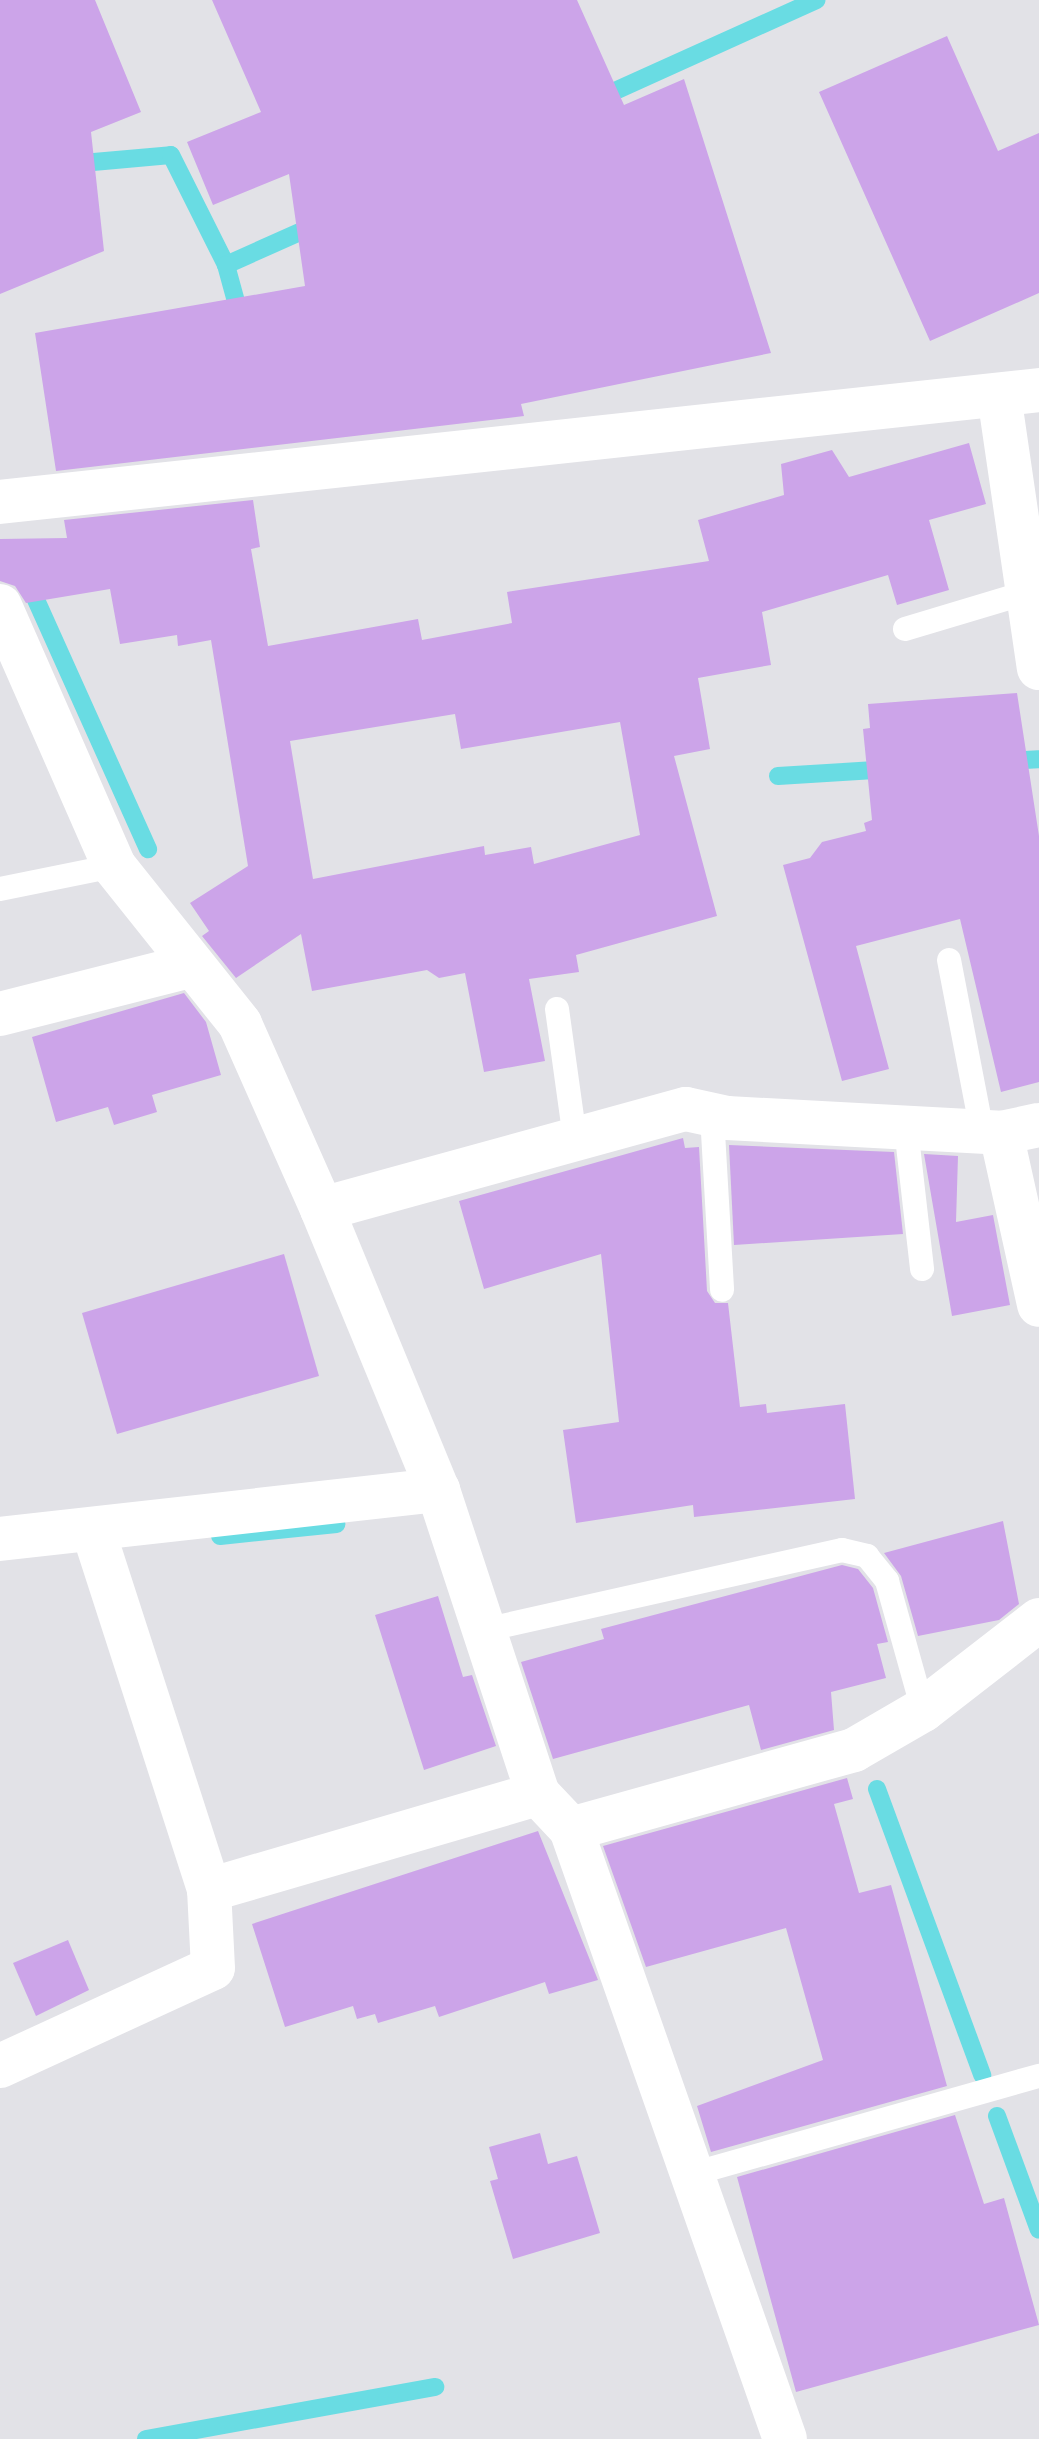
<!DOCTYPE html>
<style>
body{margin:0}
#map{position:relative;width:1039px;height:2439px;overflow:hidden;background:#e2e2e7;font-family:"Varela Round",sans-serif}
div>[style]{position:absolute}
.stream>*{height:18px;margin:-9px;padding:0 9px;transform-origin:9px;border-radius:9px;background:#69dce3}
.building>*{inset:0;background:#cca4e9}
.service>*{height:24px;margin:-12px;padding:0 12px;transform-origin:12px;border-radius:12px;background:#fff}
.minor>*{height:44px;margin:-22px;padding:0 22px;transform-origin:22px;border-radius:22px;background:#fff}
span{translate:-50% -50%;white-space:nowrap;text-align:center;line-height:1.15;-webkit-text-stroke:6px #eff0f4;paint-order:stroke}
</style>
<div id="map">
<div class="stream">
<i style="left:595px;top:100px;width:243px;rotate:-24.3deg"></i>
<i style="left:71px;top:164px;width:100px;rotate:-5.1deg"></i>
<i style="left:171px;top:155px;width:123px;rotate:63.4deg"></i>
<i style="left:226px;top:265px;width:103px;rotate:-24.1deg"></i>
<i style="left:226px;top:265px;width:57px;rotate:74.7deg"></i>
<i style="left:28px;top:582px;width:293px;rotate:65.8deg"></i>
<i style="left:1005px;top:761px;width:33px;rotate:-3deg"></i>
<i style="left:778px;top:776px;width:113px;rotate:-3.5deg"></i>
<i style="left:220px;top:1536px;width:117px;rotate:-5.9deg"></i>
<i style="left:877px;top:1789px;width:305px;rotate:69.8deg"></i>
<i style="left:997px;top:2116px;width:121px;rotate:69.8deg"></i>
<i style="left:146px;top:2439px;width:294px;rotate:-10.2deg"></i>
</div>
<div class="building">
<i style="clip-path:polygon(0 0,95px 0,141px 112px,91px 132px,104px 251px,0 294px)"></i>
<i style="clip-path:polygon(212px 0,577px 0,624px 105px,684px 79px,771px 353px,521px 404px,524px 416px,56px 471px,35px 333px,305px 286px,289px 174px,213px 205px,187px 142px,261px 112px)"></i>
<i style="clip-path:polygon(947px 36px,998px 151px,1039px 133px,1039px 293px,930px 341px,819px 92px)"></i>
<i style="clip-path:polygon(evenodd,969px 443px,986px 504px,929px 520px,949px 590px,897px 605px,888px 575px,762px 612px,771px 665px,698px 678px,710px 749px,674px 756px,717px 916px,576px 955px,579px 972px,529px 979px,545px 1061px,484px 1072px,465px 973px,439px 978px,427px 970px,312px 991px,301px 934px,236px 978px,202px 936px,209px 931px,190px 903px,248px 866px,211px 640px,178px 646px,177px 635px,120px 644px,110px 589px,26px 603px,15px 586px,0 581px,0 539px,67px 538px,64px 520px,253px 500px,260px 547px,251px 549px,268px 646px,418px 619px,422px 640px,512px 623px,507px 592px,709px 561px,698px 520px,784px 495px,781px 464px,832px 450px,849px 477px,969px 443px,455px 714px,461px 749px,620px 722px,640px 835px,534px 864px,531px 847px,485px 855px,484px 846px,313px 879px,290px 741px,455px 714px)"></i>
<i style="clip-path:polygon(1017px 693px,1039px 836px,1039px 1082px,1001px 1092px,960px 919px,856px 946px,889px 1069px,842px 1081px,783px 865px,810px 858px,822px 842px,866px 831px,864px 823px,872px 820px,863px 729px,870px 728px,868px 704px)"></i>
<i style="clip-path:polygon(184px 993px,206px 1022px,221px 1075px,152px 1095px,157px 1112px,114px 1125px,108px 1107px,56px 1122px,32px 1037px)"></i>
<i style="clip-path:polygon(683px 1138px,685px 1148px,699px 1147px,707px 1291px,715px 1303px,728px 1303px,740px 1407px,766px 1404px,767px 1413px,845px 1404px,855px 1499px,694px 1517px,693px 1505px,576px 1523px,563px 1430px,619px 1422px,601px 1254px,484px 1289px,459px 1201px)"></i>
<i style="clip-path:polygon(729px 1145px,894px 1152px,903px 1234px,734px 1245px)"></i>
<i style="clip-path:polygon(924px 1154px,958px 1156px,956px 1222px,993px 1215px,1010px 1305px,952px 1316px)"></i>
<i style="clip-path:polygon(284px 1254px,319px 1376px,117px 1434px,82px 1313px)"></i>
<i style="clip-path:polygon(1003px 1521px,1019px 1604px,999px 1620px,918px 1636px,901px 1576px,884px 1553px)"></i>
<i style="clip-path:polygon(842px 1565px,858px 1569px,873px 1588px,888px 1642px,877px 1644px,886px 1678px,831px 1692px,834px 1730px,761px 1750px,749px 1705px,553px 1759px,521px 1662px,604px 1639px,601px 1629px)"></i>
<i style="clip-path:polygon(438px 1596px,463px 1677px,472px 1675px,496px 1746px,424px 1770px,375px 1615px)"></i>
<i style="clip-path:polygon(847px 1778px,853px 1799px,834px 1804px,859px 1893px,891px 1885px,947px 2086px,711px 2152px,697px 2106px,823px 2060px,786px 1928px,646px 1967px,603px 1846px)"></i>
<i style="clip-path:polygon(538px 1831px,598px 1980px,549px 1994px,545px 1982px,439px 2017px,435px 2006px,378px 2023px,375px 2014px,357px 2019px,353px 2006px,285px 2027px,252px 1924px)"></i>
<i style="clip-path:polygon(68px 1940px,89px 1990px,36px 2016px,13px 1963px)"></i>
<i style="clip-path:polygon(955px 2115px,984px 2204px,1004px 2198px,1039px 2325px,796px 2392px,737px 2177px)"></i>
<i style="clip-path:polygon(540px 2133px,548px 2164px,577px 2156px,600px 2233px,513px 2259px,490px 2181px,498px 2179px,489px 2147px)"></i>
</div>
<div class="service">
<i style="left:905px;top:629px;width:128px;rotate:-16.7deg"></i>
<i style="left:0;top:889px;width:116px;rotate:-11.4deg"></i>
<i style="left:949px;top:960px;width:175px;rotate:79.1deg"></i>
<i style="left:557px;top:1009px;width:131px;rotate:82.1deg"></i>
<i style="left:712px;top:1115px;width:175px;rotate:86.7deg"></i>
<i style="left:906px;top:1128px;width:142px;rotate:83.5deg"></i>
<i style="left:484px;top:1630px;width:367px;rotate:-12.6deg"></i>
<i style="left:842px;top:1550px;width:26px;rotate:13deg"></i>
<i style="left:867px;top:1556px;width:32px;rotate:51deg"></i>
<i style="left:887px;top:1581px;width:134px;rotate:74.4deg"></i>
<i style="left:692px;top:2174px;width:361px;rotate:-15.8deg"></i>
</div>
<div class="minor">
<i style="left:999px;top:395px;width:276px;rotate:81.7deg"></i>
<i style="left:0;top:502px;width:1045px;rotate:-6.15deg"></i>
<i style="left:0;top:606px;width:284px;rotate:66.3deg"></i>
<i style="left:114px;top:866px;width:202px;rotate:51.4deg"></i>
<i style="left:240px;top:1024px;width:202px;rotate:66.1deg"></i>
<i style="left:322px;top:1209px;width:304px;rotate:67.6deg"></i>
<i style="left:438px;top:1490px;width:320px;rotate:71.8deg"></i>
<i style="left:538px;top:1794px;width:48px;rotate:46.7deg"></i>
<i style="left:571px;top:1829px;width:646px;rotate:70.67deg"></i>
<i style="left:0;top:1014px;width:196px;rotate:-14.2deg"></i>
<i style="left:1001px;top:1133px;width:39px;rotate:-12deg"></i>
<i style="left:322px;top:1209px;width:377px;rotate:-15.4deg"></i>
<i style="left:686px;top:1109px;width:42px;rotate:12.4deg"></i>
<i style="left:727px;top:1118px;width:274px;rotate:3.1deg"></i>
<i style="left:1001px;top:1133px;width:176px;rotate:77.5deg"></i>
<i style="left:93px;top:1530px;width:378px;rotate:72.1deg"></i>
<i style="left:0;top:1539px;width:441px;rotate:-6.4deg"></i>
<i style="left:571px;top:1829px;width:294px;rotate:-15.6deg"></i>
<i style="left:854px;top:1750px;width:80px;rotate:-30.1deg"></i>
<i style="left:923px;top:1710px;width:147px;rotate:-37.8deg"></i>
<i style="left:0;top:2066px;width:234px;rotate:-24.7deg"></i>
<i style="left:213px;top:1968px;width:78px;rotate:-92.9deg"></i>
<i style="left:209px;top:1890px;width:343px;rotate:-16.3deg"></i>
</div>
</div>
